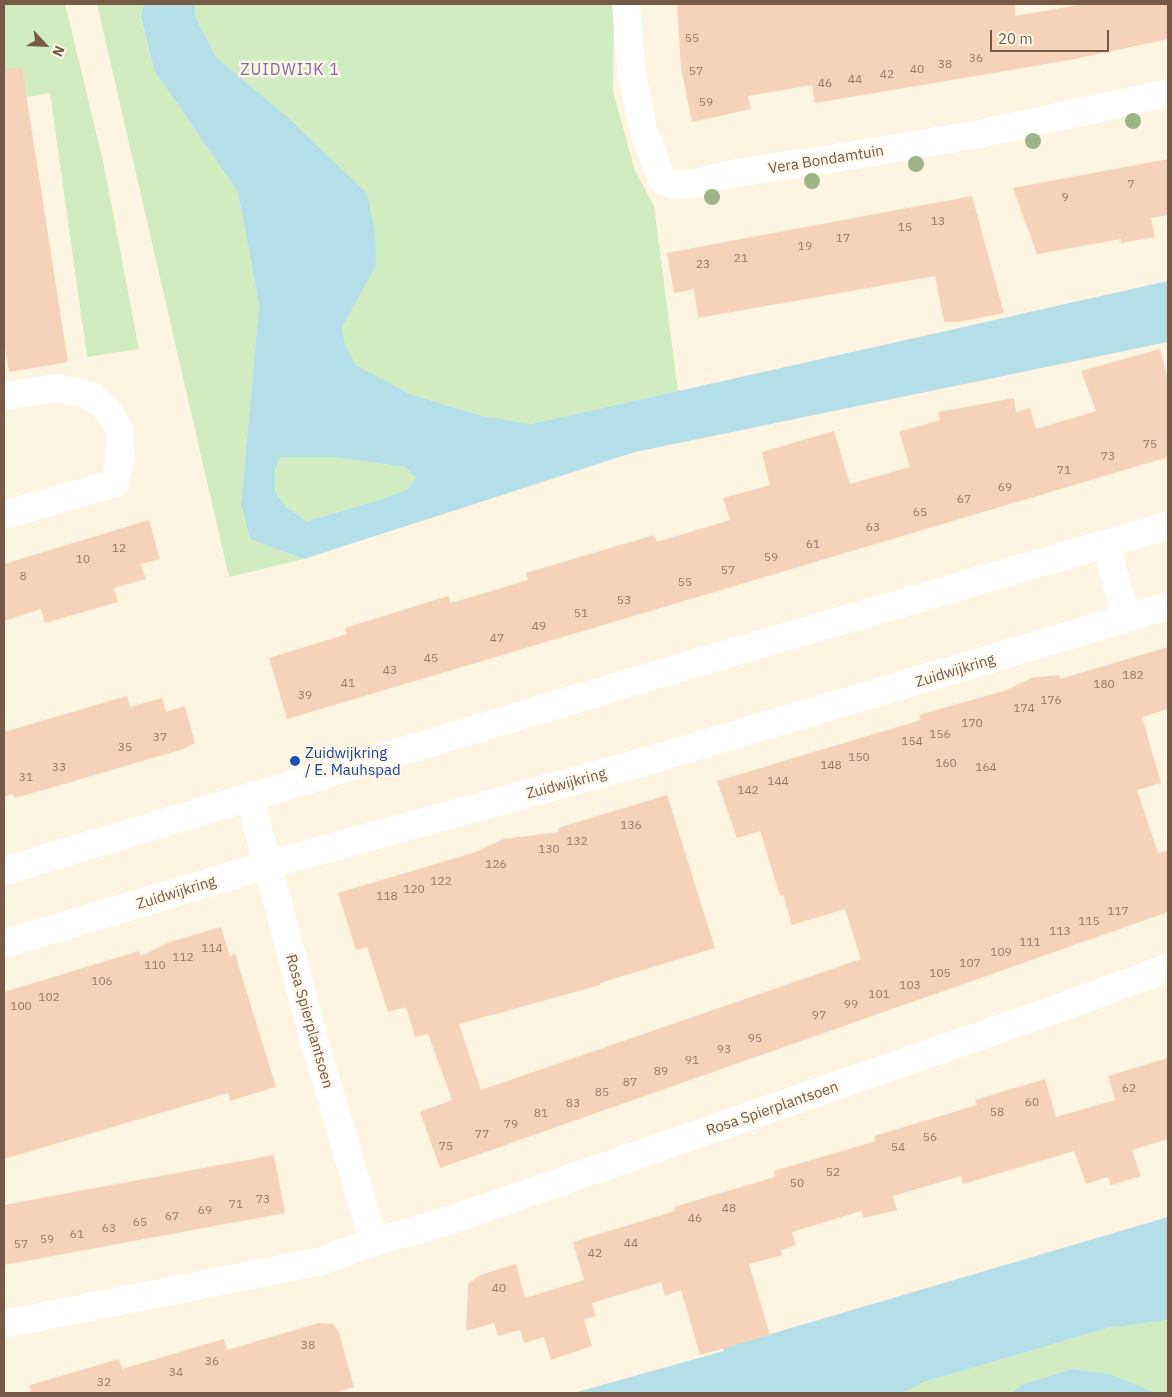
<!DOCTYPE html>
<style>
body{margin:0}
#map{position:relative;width:1172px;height:1397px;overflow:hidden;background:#fef4e2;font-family:"IBM Plex Sans",sans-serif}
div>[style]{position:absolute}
.green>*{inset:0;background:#d0ecc0}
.water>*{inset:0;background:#b5dfe8}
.building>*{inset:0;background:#f5d2b8}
.minor>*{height:28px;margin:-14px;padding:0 14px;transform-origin:14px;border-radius:14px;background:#fff}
.trees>*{width:16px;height:16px;margin:-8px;border-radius:50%;background:#9eb388}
.dots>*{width:14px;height:14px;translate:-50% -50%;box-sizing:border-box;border:2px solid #fff7ea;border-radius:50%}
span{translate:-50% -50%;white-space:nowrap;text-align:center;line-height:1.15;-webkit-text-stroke:4.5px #fff7ea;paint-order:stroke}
.number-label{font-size:12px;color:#967763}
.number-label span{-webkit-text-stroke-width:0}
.street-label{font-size:15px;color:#775947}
.transit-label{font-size:15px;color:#164399}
.left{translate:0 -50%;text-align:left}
.neighbourhood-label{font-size:16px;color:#89629b;letter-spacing:1px}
.frame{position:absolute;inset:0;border:5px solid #775947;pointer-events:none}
.north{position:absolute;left:20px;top:20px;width:50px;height:50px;-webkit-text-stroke:4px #fff7ea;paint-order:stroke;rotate:115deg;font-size:14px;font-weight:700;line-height:20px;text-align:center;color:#775947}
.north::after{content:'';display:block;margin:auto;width:18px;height:22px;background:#775947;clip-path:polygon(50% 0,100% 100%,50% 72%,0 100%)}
.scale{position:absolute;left:990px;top:30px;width:119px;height:22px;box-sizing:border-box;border:2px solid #775947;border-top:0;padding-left:6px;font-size:15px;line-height:18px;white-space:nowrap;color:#775947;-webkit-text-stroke:4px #fff7ea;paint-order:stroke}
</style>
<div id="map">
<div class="green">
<i style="clip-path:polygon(4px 4px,65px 4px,103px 161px,139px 349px,87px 357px,50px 93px,4px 101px)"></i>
<i style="clip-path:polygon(97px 4px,144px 4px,141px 18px,154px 70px,238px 192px,259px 305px,241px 504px,250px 539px,304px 559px,229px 577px)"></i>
<i style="clip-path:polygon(195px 4px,614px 4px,613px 91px,635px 171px,654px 206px,678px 391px,531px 424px,479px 415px,410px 394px,356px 365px,345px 344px,342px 327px,352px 306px,284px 114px,216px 57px,195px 16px)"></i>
<i style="clip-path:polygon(280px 457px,332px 457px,405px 467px,416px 478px,408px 489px,380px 500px,307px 521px,286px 507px,275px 491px,275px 471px)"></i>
<i style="clip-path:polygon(1168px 1320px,1168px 1393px,1156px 1393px,1110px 1374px,1072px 1369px,1023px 1384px,1011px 1393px,903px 1393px,924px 1382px,1108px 1328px)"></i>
</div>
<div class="water">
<i style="clip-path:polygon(evenodd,144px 4px,195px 4px,195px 16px,216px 57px,284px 114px,367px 193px,375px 233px,376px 265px,342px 327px,345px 344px,356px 365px,410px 394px,479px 415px,531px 424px,1168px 281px,1168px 342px,635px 452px,304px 559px,250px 539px,241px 504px,259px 305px,238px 192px,154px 70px,141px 17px,144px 4px,280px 457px,332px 457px,405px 467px,416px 478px,408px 489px,380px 500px,307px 521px,286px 507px,275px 491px,275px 471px,280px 457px)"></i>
<i style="clip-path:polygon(1168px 1217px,1168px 1320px,1108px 1328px,924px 1382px,903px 1393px,573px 1393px,724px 1351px,723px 1348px)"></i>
<i style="clip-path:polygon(1072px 1369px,1110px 1374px,1156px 1393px,1011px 1393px,1023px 1384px)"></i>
</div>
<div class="building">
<i style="clip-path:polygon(677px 4px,1015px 4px,1015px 16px,1085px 4px,1168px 4px,1168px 39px,1075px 59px,815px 103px,812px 85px,748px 96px,751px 109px,692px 122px,681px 68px)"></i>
<i style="clip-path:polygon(22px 68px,68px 362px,9px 372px,4px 340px,4px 69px)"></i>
<i style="clip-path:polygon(1168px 159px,1168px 215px,1151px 218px,1155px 237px,1121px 243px,1121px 239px,1037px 254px,1013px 188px)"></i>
<i style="clip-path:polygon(972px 196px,1004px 313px,958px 322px,944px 322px,935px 276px,698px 318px,694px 289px,674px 293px,667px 253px)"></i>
<i style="clip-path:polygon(1160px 349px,1168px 379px,1168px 457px,287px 719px,269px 658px,347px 634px,345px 628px,448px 596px,451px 603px,528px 580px,526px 573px,654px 535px,657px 542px,730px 520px,723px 498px,770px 485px,762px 452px,834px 431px,850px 484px,910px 467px,899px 432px,940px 420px,938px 412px,1014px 398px,1016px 412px,1030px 408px,1036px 429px,1096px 411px,1081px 371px)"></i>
<i style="clip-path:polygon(149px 520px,160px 559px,141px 564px,146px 579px,114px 588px,118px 602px,45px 623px,41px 609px,4px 621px,4px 564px)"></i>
<i style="clip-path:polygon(1168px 647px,1168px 709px,1142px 717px,1161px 783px,1137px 790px,1158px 853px,1168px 851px,1168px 912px,440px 1168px,420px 1112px,452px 1100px,428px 1034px,415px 1037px,406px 1007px,388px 1012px,367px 947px,356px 950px,338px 893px,476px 852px,503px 839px,559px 832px,558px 828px,667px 795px,715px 948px,600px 983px,600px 985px,459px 1024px,481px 1090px,861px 959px,845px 909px,792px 925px,783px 895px,780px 896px,760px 831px,737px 838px,717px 781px,921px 720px,919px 715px,1007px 690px,1031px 678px,1059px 675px,1060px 679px)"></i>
<i style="clip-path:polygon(127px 696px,130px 707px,162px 698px,166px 712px,185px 706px,195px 743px,183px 749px,47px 789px,14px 798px,13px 794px,4px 797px,4px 732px)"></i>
<i style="clip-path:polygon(221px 927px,230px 956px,235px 954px,276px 1087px,230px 1101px,228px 1093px,4px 1159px,4px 992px,139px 951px,141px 956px,167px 943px)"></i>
<i style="clip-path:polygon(1168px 1058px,1168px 1139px,1132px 1150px,1141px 1176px,1111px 1185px,1108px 1177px,1086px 1184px,1074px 1151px,963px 1184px,961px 1176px,893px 1196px,897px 1210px,864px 1218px,861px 1211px,792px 1232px,796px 1245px,781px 1250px,782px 1255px,749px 1264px,770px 1335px,700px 1355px,681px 1290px,665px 1296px,661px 1282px,592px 1303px,596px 1316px,584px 1319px,592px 1346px,551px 1360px,544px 1337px,524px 1343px,520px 1330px,498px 1336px,494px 1323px,466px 1331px,468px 1284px,480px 1275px,516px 1264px,525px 1298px,584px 1280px,573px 1242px,675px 1211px,674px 1207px,775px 1177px,774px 1171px,876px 1141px,874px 1136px,977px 1105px,975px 1100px,1045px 1079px,1056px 1117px,1115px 1100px,1108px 1076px)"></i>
<i style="clip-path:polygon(274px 1155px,285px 1213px,4px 1265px,4px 1205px)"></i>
<i style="clip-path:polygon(319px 1323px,333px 1324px,339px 1333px,354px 1387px,334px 1393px,31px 1393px,30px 1385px,119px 1359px,122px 1369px,224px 1339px,227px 1350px)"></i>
</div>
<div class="minor">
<i style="left:626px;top:4px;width:64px;rotate:85.5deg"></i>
<i style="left:631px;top:68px;width:62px;rotate:78.9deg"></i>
<i style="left:643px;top:129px;width:54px;rotate:69.6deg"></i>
<i style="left:662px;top:180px;width:14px;rotate:21deg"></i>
<i style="left:675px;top:185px;width:18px;rotate:-3deg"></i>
<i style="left:693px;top:184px;width:38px;rotate:-15deg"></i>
<i style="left:730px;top:174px;width:127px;rotate:-8.6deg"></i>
<i style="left:856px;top:155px;width:125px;rotate:-9.7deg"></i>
<i style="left:979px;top:134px;width:193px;rotate:-12.2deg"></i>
<i style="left:4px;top:396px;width:55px;rotate:-8.4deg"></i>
<i style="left:58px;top:388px;width:36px;rotate:14deg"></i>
<i style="left:93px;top:397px;width:22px;rotate:43deg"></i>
<i style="left:109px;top:412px;width:20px;rotate:60deg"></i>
<i style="left:119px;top:429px;width:26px;rotate:86deg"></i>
<i style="left:121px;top:455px;width:29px;rotate:102deg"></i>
<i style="left:115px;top:483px;width:116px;rotate:163.9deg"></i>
<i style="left:1105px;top:545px;width:76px;rotate:73.2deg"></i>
<i style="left:250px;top:798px;width:250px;rotate:75.2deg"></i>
<i style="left:314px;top:1040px;width:211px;rotate:73.5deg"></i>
<i style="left:4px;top:871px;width:715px;rotate:-16.74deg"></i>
<i style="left:689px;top:665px;width:499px;rotate:-16.2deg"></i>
<i style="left:4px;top:944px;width:275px;rotate:-16.7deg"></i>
<i style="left:267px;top:865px;width:387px;rotate:-15.3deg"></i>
<i style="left:640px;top:763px;width:551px;rotate:-16.56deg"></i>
<i style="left:4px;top:1324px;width:320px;rotate:-11.2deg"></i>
<i style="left:318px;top:1262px;width:59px;rotate:-19.7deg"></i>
<i style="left:374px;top:1242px;width:77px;rotate:-15.8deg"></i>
<i style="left:448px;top:1221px;width:642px;rotate:-19.2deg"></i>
<i style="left:1054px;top:1010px;width:121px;rotate:-20.2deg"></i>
</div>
<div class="trees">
<i style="left:1133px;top:121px"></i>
<i style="left:1033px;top:141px"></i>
<i style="left:916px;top:164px"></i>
<i style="left:812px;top:181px"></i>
<i style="left:712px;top:197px"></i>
</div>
<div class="dots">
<i style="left:295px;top:761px;background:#1a4fb4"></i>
</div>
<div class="number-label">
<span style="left:692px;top:38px">55</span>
<span style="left:976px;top:58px">36</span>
<span style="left:945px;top:64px">38</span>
<span style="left:917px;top:69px">40</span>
<span style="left:696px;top:71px">57</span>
<span style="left:887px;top:74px">42</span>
<span style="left:855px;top:79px">44</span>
<span style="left:825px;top:83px">46</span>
<span style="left:706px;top:102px">59</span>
<span style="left:1131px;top:184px">7</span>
<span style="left:1065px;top:197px">9</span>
<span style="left:938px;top:221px">13</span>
<span style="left:905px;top:227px">15</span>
<span style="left:843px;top:238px">17</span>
<span style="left:805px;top:246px">19</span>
<span style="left:741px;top:258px">21</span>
<span style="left:703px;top:264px">23</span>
<span style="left:1150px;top:444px">75</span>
<span style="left:1108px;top:456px">73</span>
<span style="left:1064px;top:470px">71</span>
<span style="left:1005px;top:487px">69</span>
<span style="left:964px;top:499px">67</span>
<span style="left:920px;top:512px">65</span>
<span style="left:873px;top:527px">63</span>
<span style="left:813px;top:544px">61</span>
<span style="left:119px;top:548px">12</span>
<span style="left:771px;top:557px">59</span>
<span style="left:83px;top:559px">10</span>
<span style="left:728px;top:570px">57</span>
<span style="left:23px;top:576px">8</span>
<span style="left:685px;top:582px">55</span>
<span style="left:624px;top:600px">53</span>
<span style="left:581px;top:613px">51</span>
<span style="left:539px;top:626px">49</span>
<span style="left:497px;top:638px">47</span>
<span style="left:431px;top:658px">45</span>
<span style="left:390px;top:670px">43</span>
<span style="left:1133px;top:675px">182</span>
<span style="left:348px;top:683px">41</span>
<span style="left:1104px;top:684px">180</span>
<span style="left:305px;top:695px">39</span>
<span style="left:1051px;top:700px">176</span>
<span style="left:1024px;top:708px">174</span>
<span style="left:972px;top:723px">170</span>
<span style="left:940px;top:734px">156</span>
<span style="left:160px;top:737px">37</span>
<span style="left:912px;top:741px">154</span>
<span style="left:125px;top:747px">35</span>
<span style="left:859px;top:757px">150</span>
<span style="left:946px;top:763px">160</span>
<span style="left:831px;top:765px">148</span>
<span style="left:59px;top:767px">33</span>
<span style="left:986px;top:767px">164</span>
<span style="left:26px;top:777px">31</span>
<span style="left:778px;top:781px">144</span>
<span style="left:748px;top:790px">142</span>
<span style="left:631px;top:825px">136</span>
<span style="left:577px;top:841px">132</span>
<span style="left:549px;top:849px">130</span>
<span style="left:496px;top:864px">126</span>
<span style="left:441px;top:881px">122</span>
<span style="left:414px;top:889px">120</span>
<span style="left:387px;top:896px">118</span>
<span style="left:1118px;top:911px">117</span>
<span style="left:1089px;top:921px">115</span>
<span style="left:1060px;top:931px">113</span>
<span style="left:1030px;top:942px">111</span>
<span style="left:212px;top:948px">114</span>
<span style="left:1001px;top:952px">109</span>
<span style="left:183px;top:957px">112</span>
<span style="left:970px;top:963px">107</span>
<span style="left:155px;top:965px">110</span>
<span style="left:940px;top:973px">105</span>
<span style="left:102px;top:981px">106</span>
<span style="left:910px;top:985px">103</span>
<span style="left:879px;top:994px">101</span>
<span style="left:49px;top:997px">102</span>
<span style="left:851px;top:1004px">99</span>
<span style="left:21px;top:1006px">100</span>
<span style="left:819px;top:1015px">97</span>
<span style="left:755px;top:1038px">95</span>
<span style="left:724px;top:1049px">93</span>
<span style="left:692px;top:1060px">91</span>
<span style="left:661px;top:1071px">89</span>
<span style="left:630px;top:1082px">87</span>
<span style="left:1129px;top:1088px">62</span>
<span style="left:602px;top:1092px">85</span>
<span style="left:1032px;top:1102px">60</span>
<span style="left:573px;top:1103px">83</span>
<span style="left:997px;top:1112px">58</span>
<span style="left:541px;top:1113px">81</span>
<span style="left:511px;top:1124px">79</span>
<span style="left:482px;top:1134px">77</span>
<span style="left:930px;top:1137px">56</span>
<span style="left:446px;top:1146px">75</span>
<span style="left:898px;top:1147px">54</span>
<span style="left:833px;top:1172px">52</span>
<span style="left:797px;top:1183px">50</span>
<span style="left:263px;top:1199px">73</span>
<span style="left:236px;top:1204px">71</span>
<span style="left:729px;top:1208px">48</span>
<span style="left:205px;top:1210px">69</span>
<span style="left:172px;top:1216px">67</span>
<span style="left:695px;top:1218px">46</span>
<span style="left:140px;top:1222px">65</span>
<span style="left:109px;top:1228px">63</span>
<span style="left:77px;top:1234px">61</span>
<span style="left:47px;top:1239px">59</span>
<span style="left:631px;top:1243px">44</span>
<span style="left:21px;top:1244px">57</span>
<span style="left:595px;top:1253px">42</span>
<span style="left:499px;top:1288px">40</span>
<span style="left:308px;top:1345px">38</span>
<span style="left:212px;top:1361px">36</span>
<span style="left:176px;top:1372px">34</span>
<span style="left:104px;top:1382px">32</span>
</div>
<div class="street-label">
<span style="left:826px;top:159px;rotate:-9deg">Vera Bondamtuin</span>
<span style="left:955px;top:670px;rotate:-17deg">Zuidwijkring</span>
<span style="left:566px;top:783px;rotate:-15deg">Zuidwijkring</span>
<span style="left:176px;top:892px;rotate:-17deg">Zuidwijkring</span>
<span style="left:310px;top:1021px;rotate:74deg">Rosa Spierplantsoen</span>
<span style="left:772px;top:1108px;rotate:-19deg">Rosa Spierplantsoen</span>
</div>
<div class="transit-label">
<span class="left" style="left:305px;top:761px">Zuidwijkring<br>/ E. Mauhspad</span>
</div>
<div class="neighbourhood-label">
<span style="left:290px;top:69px">ZUIDWIJK 1</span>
</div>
<div class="frame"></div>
<div class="north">N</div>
<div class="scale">20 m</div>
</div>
